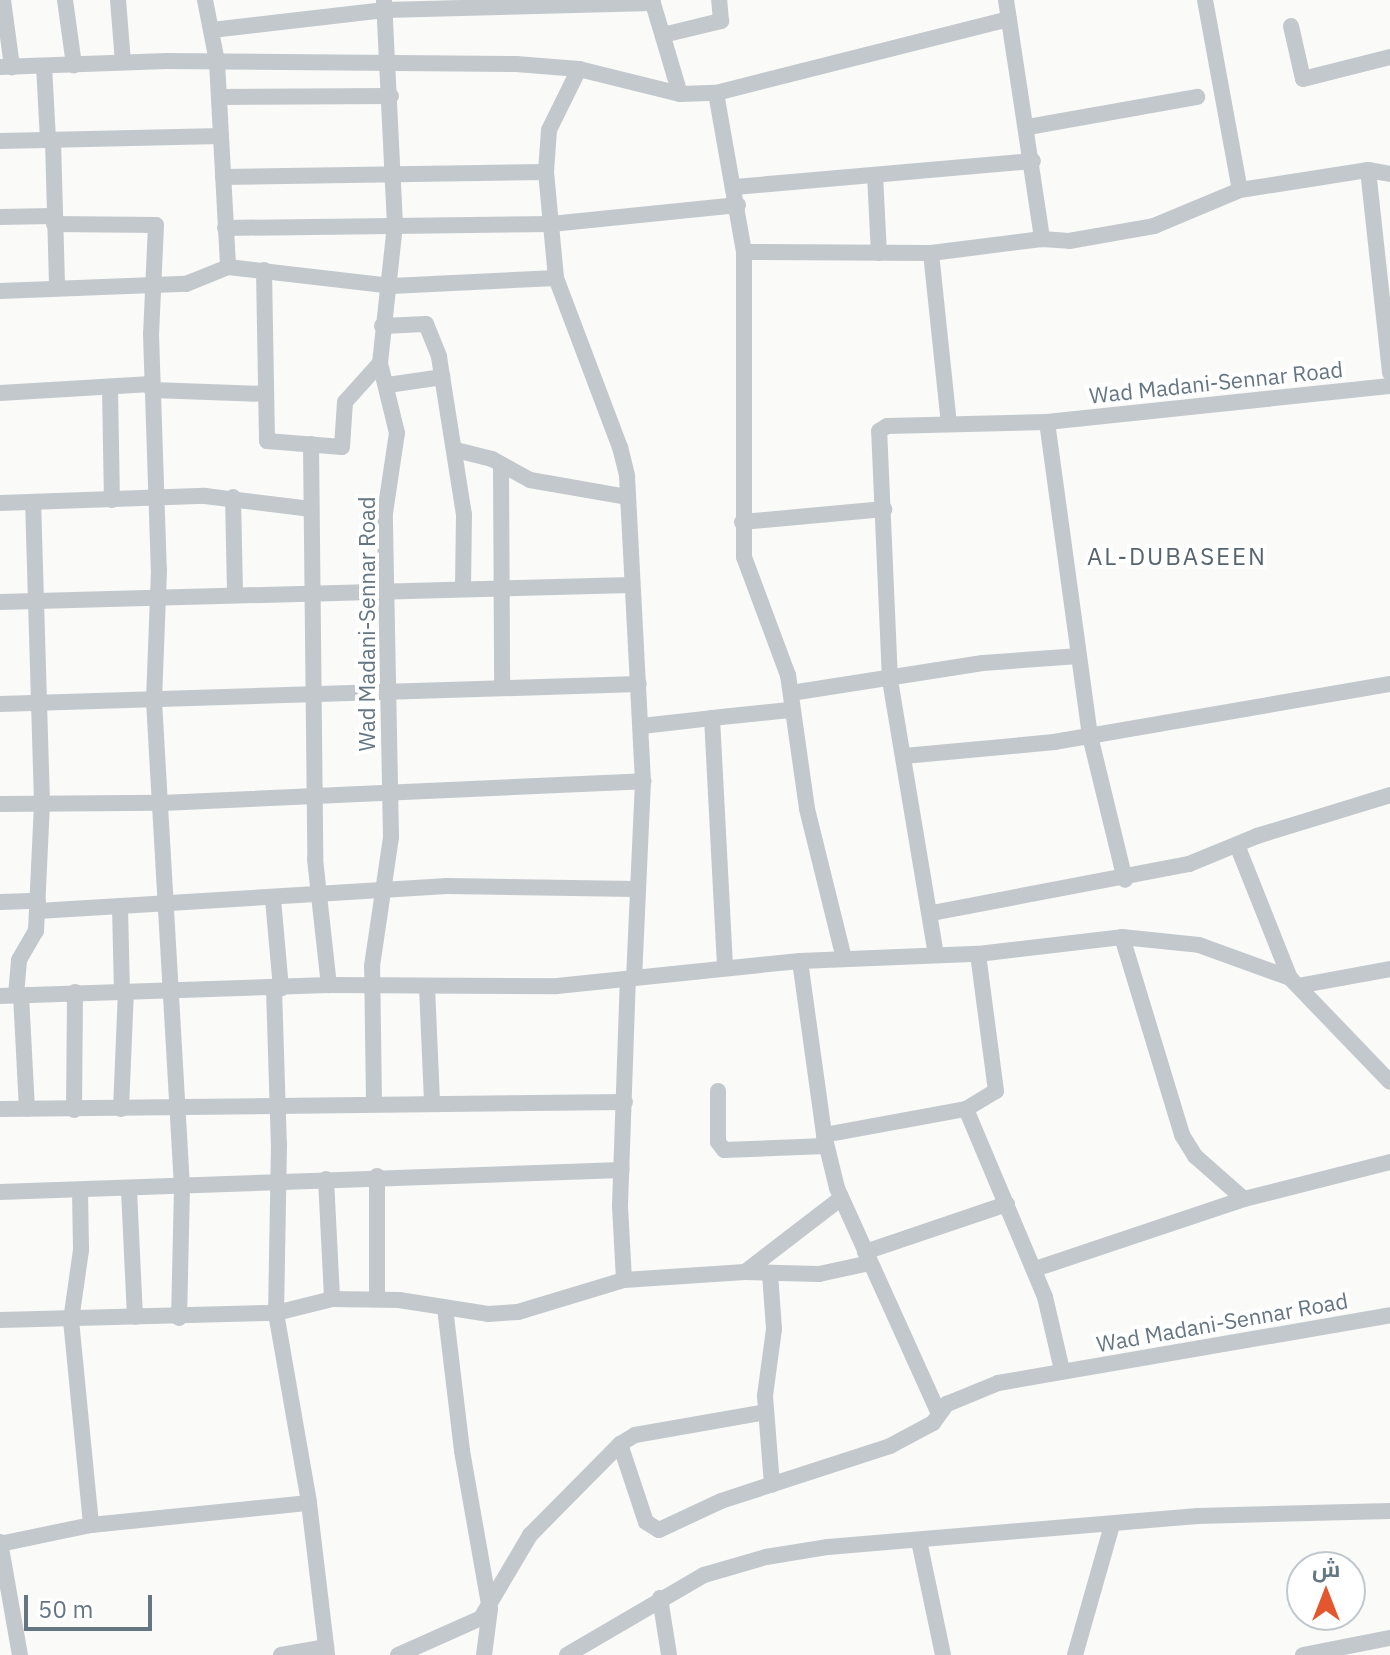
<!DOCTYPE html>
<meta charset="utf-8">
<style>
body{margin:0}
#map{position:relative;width:1390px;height:1655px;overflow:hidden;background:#fafaf8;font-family:"IBM Plex Sans",Cairo,sans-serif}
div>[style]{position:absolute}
.minor>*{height:16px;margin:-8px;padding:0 8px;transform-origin:8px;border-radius:8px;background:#c3c8cc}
span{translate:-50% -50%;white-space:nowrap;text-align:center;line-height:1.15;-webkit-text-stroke:8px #fff;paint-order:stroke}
.street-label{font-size:22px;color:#657683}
.neighbourhood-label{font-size:24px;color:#57646e;letter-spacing:2px}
.north{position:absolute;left:1286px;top:1551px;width:80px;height:80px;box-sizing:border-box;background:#fff;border:2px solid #c1c8cd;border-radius:50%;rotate:0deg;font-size:22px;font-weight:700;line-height:32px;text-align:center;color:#657683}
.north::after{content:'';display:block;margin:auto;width:28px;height:36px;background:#e4572e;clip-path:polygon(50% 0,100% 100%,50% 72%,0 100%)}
.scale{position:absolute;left:24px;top:1595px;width:128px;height:36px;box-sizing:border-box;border:4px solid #657683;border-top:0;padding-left:10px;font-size:24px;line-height:28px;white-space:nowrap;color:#657683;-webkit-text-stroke:6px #fff;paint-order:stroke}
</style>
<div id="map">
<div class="minor">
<i style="left:3px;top:0;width:68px;rotate:82.3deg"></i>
<i style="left:65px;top:0;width:66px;rotate:82.1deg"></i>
<i style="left:118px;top:0;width:62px;rotate:85.4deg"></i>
<i style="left:205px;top:0;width:63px;rotate:79deg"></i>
<i style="left:217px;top:62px;width:205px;rotate:86.9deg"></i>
<i style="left:652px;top:0;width:98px;rotate:73.4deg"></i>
<i style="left:1006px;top:0;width:242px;rotate:81.4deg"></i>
<i style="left:1205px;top:0;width:193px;rotate:79.6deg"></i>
<i style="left:1291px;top:26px;width:54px;rotate:77.2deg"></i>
<i style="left:1303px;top:79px;width:90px;rotate:-14.2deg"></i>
<i style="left:212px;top:30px;width:174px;rotate:-6.6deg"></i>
<i style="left:385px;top:10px;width:268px;rotate:-1.5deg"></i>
<i style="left:663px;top:35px;width:60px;rotate:-13.6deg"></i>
<i style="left:721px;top:21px;width:21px;rotate:-95deg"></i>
<i style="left:44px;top:66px;width:74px;rotate:86.9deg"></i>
<i style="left:0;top:67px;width:167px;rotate:-2.1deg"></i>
<i style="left:167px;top:61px;width:349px;rotate:0.5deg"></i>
<i style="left:516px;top:64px;width:63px;rotate:4.5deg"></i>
<i style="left:579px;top:69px;width:104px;rotate:13.9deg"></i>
<i style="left:680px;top:94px;width:36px;rotate:-2deg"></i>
<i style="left:716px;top:93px;width:302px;rotate:-14.2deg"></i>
<i style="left:579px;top:69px;width:68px;rotate:116.2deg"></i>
<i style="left:549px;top:130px;width:42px;rotate:94.1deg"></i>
<i style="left:546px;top:172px;width:106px;rotate:84.6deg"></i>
<i style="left:556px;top:278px;width:181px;rotate:69.3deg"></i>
<i style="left:620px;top:447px;width:30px;rotate:76deg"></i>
<i style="left:627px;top:476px;width:305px;rotate:87deg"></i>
<i style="left:643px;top:781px;width:197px;rotate:92.6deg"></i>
<i style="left:716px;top:93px;width:161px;rotate:80deg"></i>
<i style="left:744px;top:252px;width:305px;rotate:90deg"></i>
<i style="left:744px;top:557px;width:126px;rotate:69.6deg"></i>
<i style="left:788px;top:675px;width:135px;rotate:81.9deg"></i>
<i style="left:807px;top:809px;width:154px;rotate:76.1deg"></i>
<i style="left:219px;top:97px;width:172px;rotate:-0.3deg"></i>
<i style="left:1028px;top:127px;width:172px;rotate:-10.1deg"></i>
<i style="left:0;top:141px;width:221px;rotate:-1.3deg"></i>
<i style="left:53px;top:141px;width:144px;rotate:88.4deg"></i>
<i style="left:1368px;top:170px;width:22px;rotate:10deg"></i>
<i style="left:875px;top:175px;width:78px;rotate:87.1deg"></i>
<i style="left:223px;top:177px;width:323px;rotate:-0.9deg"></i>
<i style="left:735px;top:187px;width:299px;rotate:-5deg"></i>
<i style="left:0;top:217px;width:53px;rotate:-1.1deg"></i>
<i style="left:54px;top:224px;width:102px;rotate:0.6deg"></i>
<i style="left:156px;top:225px;width:109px;rotate:92.6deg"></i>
<i style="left:151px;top:334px;width:236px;rotate:88.1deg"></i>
<i style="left:159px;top:570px;width:131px;rotate:92.2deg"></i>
<i style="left:154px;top:701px;width:488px;rotate:86.7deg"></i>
<i style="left:182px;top:1188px;width:130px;rotate:91.3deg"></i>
<i style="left:225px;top:228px;width:326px;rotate:-0.7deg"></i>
<i style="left:551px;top:224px;width:188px;rotate:-5.8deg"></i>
<i style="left:744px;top:252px;width:187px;rotate:0.3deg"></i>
<i style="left:931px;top:253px;width:112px;rotate:-7.2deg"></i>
<i style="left:1042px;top:239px;width:27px;rotate:4deg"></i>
<i style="left:1069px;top:241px;width:86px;rotate:-10deg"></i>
<i style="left:1154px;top:226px;width:93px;rotate:-22.7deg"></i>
<i style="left:1240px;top:190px;width:130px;rotate:-8.9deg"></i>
<i style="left:1368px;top:170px;width:204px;rotate:83.8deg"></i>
<i style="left:931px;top:253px;width:172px;rotate:84deg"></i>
<i style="left:264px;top:270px;width:171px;rotate:89deg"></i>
<i style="left:267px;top:441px;width:75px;rotate:4.6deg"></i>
<i style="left:342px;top:447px;width:45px;rotate:-86.2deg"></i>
<i style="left:345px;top:402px;width:52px;rotate:-48.1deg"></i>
<i style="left:0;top:291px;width:186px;rotate:-2.2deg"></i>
<i style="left:186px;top:284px;width:45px;rotate:-22deg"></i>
<i style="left:228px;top:267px;width:164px;rotate:6.6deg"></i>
<i style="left:391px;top:286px;width:165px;rotate:-2.8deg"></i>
<i style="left:382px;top:326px;width:44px;rotate:-2.6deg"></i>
<i style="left:426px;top:324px;width:35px;rotate:68deg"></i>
<i style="left:439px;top:357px;width:160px;rotate:81deg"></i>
<i style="left:464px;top:515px;width:72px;rotate:90.8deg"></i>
<i style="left:388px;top:385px;width:55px;rotate:-8.4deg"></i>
<i style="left:110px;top:388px;width:112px;rotate:89deg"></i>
<i style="left:152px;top:390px;width:113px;rotate:2deg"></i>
<i style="left:0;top:393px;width:151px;rotate:-3.4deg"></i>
<i style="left:1047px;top:422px;width:317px;rotate:82.2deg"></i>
<i style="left:1090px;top:736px;width:148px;rotate:76.3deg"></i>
<i style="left:311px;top:444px;width:415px;rotate:89.4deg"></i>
<i style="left:315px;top:859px;width:127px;rotate:83.7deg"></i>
<i style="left:456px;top:450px;width:37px;rotate:14deg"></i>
<i style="left:492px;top:459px;width:43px;rotate:28.9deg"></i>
<i style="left:530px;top:480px;width:98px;rotate:9.9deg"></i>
<i style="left:501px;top:465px;width:223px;rotate:89.7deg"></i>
<i style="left:233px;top:497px;width:96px;rotate:88.8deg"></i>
<i style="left:0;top:503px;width:205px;rotate:-2deg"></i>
<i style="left:205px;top:496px;width:107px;rotate:7deg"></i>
<i style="left:742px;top:522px;width:143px;rotate:-5.2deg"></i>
<i style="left:0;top:602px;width:631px;rotate:-1.54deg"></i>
<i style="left:791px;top:693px;width:194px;rotate:-8.9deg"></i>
<i style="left:983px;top:663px;width:96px;rotate:-4.2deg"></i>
<i style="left:0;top:704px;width:639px;rotate:-1.79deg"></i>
<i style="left:712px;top:718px;width:78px;rotate:-5.9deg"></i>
<i style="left:642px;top:726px;width:70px;rotate:-6.5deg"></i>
<i style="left:712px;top:718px;width:250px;rotate:87deg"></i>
<i style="left:904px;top:756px;width:151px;rotate:-5.3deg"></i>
<i style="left:1054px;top:742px;width:341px;rotate:-9.8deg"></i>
<i style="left:0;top:804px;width:162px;rotate:-0.4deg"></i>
<i style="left:162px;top:803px;width:482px;rotate:-2.6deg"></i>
<i style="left:1237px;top:845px;width:143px;rotate:68.3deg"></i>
<i style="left:273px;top:899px;width:90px;rotate:84.9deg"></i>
<i style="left:0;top:902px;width:38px;rotate:-2deg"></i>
<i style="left:120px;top:906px;width:85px;rotate:88.7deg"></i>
<i style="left:38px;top:911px;width:410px;rotate:-3.5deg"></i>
<i style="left:447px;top:886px;width:188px;rotate:0.9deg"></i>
<i style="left:932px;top:913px;width:262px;rotate:-10.8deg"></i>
<i style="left:1189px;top:864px;width:74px;rotate:-22.4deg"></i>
<i style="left:1257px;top:836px;width:139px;rotate:-17.1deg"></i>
<i style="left:1122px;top:937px;width:207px;rotate:73.1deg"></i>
<i style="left:1182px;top:1135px;width:25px;rotate:58deg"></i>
<i style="left:1195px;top:1156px;width:65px;rotate:41.3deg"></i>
<i style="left:936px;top:955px;width:279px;rotate:-99.5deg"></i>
<i style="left:890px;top:680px;width:249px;rotate:-92.5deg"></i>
<i style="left:879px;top:431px;width:9px;rotate:-32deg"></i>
<i style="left:887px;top:426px;width:160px;rotate:-1.4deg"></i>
<i style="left:1047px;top:422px;width:345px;rotate:-6deg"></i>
<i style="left:800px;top:961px;width:176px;rotate:82.1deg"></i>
<i style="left:824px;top:1135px;width:55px;rotate:76.2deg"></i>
<i style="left:837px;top:1188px;width:248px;rotate:65.7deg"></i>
<i style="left:1303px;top:985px;width:88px;rotate:-10.4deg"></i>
<i style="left:427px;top:987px;width:114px;rotate:87.5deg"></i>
<i style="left:274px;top:989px;width:155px;rotate:88.2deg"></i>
<i style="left:279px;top:1144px;width:169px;rotate:91deg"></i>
<i style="left:276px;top:1313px;width:193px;rotate:80.1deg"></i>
<i style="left:309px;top:1503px;width:153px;rotate:83.2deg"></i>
<i style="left:16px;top:995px;width:35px;rotate:-85deg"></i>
<i style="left:19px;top:960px;width:34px;rotate:-60deg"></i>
<i style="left:36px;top:931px;width:128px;rotate:-87.3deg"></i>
<i style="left:42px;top:803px;width:300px;rotate:-91.7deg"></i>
<i style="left:21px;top:995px;width:114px;rotate:87deg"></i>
<i style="left:0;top:996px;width:329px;rotate:-1.9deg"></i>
<i style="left:329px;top:985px;width:228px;rotate:0.3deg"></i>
<i style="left:557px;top:986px;width:244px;rotate:-5.9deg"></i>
<i style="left:800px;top:961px;width:178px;rotate:-2.3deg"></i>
<i style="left:978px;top:954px;width:145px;rotate:-6.7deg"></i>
<i style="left:1122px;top:937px;width:77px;rotate:5.9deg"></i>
<i style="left:1199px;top:945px;width:97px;rotate:19.9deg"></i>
<i style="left:1290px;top:978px;width:144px;rotate:46.1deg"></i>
<i style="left:718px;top:1091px;width:51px;rotate:90deg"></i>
<i style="left:718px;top:1142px;width:10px;rotate:53deg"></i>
<i style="left:724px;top:1150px;width:102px;rotate:-2.2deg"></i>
<i style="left:374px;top:1102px;width:136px;rotate:-90.8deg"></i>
<i style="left:372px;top:966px;width:130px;rotate:-81.6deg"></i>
<i style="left:391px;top:837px;width:324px;rotate:-91.1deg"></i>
<i style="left:385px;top:513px;width:81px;rotate:-81.5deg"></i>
<i style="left:397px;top:433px;width:72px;rotate:-103.7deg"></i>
<i style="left:380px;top:363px;width:139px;rotate:-83.8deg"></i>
<i style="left:395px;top:225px;width:225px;rotate:-92.8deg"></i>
<i style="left:0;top:1109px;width:625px;rotate:-0.64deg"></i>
<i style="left:121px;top:1109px;width:118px;rotate:-87.6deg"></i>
<i style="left:966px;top:1109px;width:35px;rotate:-31deg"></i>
<i style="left:996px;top:1091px;width:138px;rotate:-97.5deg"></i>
<i style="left:74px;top:1110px;width:118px;rotate:-89.5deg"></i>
<i style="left:824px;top:1135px;width:144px;rotate:-10.4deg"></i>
<i style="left:966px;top:1109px;width:204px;rotate:67.2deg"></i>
<i style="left:1045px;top:1297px;width:75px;rotate:76.9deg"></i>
<i style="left:377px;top:1176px;width:123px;rotate:90deg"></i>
<i style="left:326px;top:1179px;width:120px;rotate:87.1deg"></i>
<i style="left:129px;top:1190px;width:127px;rotate:87.3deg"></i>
<i style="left:80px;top:1191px;width:59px;rotate:89deg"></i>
<i style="left:81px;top:1250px;width:71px;rotate:98.1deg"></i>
<i style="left:71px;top:1320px;width:206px;rotate:84.4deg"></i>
<i style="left:0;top:1192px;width:622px;rotate:-2.03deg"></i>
<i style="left:865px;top:1252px;width:150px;rotate:-18.7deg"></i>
<i style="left:1035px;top:1269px;width:220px;rotate:-18.5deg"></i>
<i style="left:1244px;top:1199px;width:151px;rotate:-14.2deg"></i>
<i style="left:745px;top:1272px;width:120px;rotate:-37.5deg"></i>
<i style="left:770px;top:1274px;width:55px;rotate:85.8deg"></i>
<i style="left:774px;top:1329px;width:68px;rotate:97.7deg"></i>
<i style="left:765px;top:1396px;width:89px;rotate:85.5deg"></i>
<i style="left:624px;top:1280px;width:75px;rotate:-93.1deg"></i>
<i style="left:620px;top:1205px;width:226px;rotate:-88deg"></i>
<i style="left:445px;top:1308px;width:144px;rotate:83.2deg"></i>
<i style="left:462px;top:1451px;width:160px;rotate:80deg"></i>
<i style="left:490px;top:1609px;width:46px;rotate:97.4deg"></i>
<i style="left:0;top:1320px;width:276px;rotate:-1.5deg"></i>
<i style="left:276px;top:1313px;width:58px;rotate:-14deg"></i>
<i style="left:332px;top:1299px;width:67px;rotate:0.9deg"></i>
<i style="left:399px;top:1300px;width:90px;rotate:8.9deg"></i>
<i style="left:488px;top:1314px;width:30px;rotate:-4deg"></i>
<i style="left:518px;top:1312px;width:111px;rotate:-16.8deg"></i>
<i style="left:624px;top:1280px;width:121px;rotate:-3.8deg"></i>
<i style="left:745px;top:1272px;width:74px;rotate:1.5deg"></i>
<i style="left:819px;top:1274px;width:52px;rotate:-12.2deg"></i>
<i style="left:620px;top:1444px;width:82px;rotate:71.6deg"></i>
<i style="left:646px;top:1522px;width:15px;rotate:32deg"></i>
<i style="left:659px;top:1530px;width:68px;rotate:-25.1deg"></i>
<i style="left:721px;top:1501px;width:178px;rotate:-18deg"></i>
<i style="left:890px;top:1446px;width:49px;rotate:-28.1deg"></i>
<i style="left:933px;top:1423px;width:24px;rotate:-54deg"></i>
<i style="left:947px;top:1404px;width:55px;rotate:-22.4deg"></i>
<i style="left:998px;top:1383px;width:398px;rotate:-9.8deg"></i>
<i style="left:919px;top:1541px;width:116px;rotate:78.1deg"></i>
<i style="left:0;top:1542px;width:115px;rotate:80deg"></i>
<i style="left:0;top:1544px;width:93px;rotate:-11.8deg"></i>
<i style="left:91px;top:1525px;width:219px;rotate:-5.8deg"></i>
<i style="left:660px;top:1598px;width:58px;rotate:81deg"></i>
<i style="left:281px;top:1655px;width:46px;rotate:-10.1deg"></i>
<i style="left:398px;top:1655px;width:91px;rotate:-24deg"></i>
<i style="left:481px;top:1618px;width:96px;rotate:-59.4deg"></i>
<i style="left:530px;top:1535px;width:128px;rotate:-45.3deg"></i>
<i style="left:620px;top:1444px;width:17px;rotate:-31deg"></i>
<i style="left:635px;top:1435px;width:133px;rotate:-10deg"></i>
<i style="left:567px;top:1655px;width:159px;rotate:-30.3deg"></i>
<i style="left:704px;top:1575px;width:65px;rotate:-16.2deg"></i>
<i style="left:766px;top:1557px;width:63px;rotate:-9.2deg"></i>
<i style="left:828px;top:1547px;width:371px;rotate:-4.8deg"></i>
<i style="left:1198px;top:1516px;width:192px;rotate:-1.5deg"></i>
<i style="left:1075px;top:1655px;width:135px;rotate:-74.1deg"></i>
<i style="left:1303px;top:1655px;width:89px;rotate:-11.1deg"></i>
</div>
<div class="street-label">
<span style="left:1216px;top:382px;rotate:-6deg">Wad Madani-Sennar Road</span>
<span style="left:367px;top:624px;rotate:-90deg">Wad Madani-Sennar Road</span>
<span style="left:1222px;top:1322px;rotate:-10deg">Wad Madani-Sennar Road</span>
</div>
<div class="neighbourhood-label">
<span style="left:1177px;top:557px">AL-DUBASEEN</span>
</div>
<div class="north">ش</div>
<div class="scale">50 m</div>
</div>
